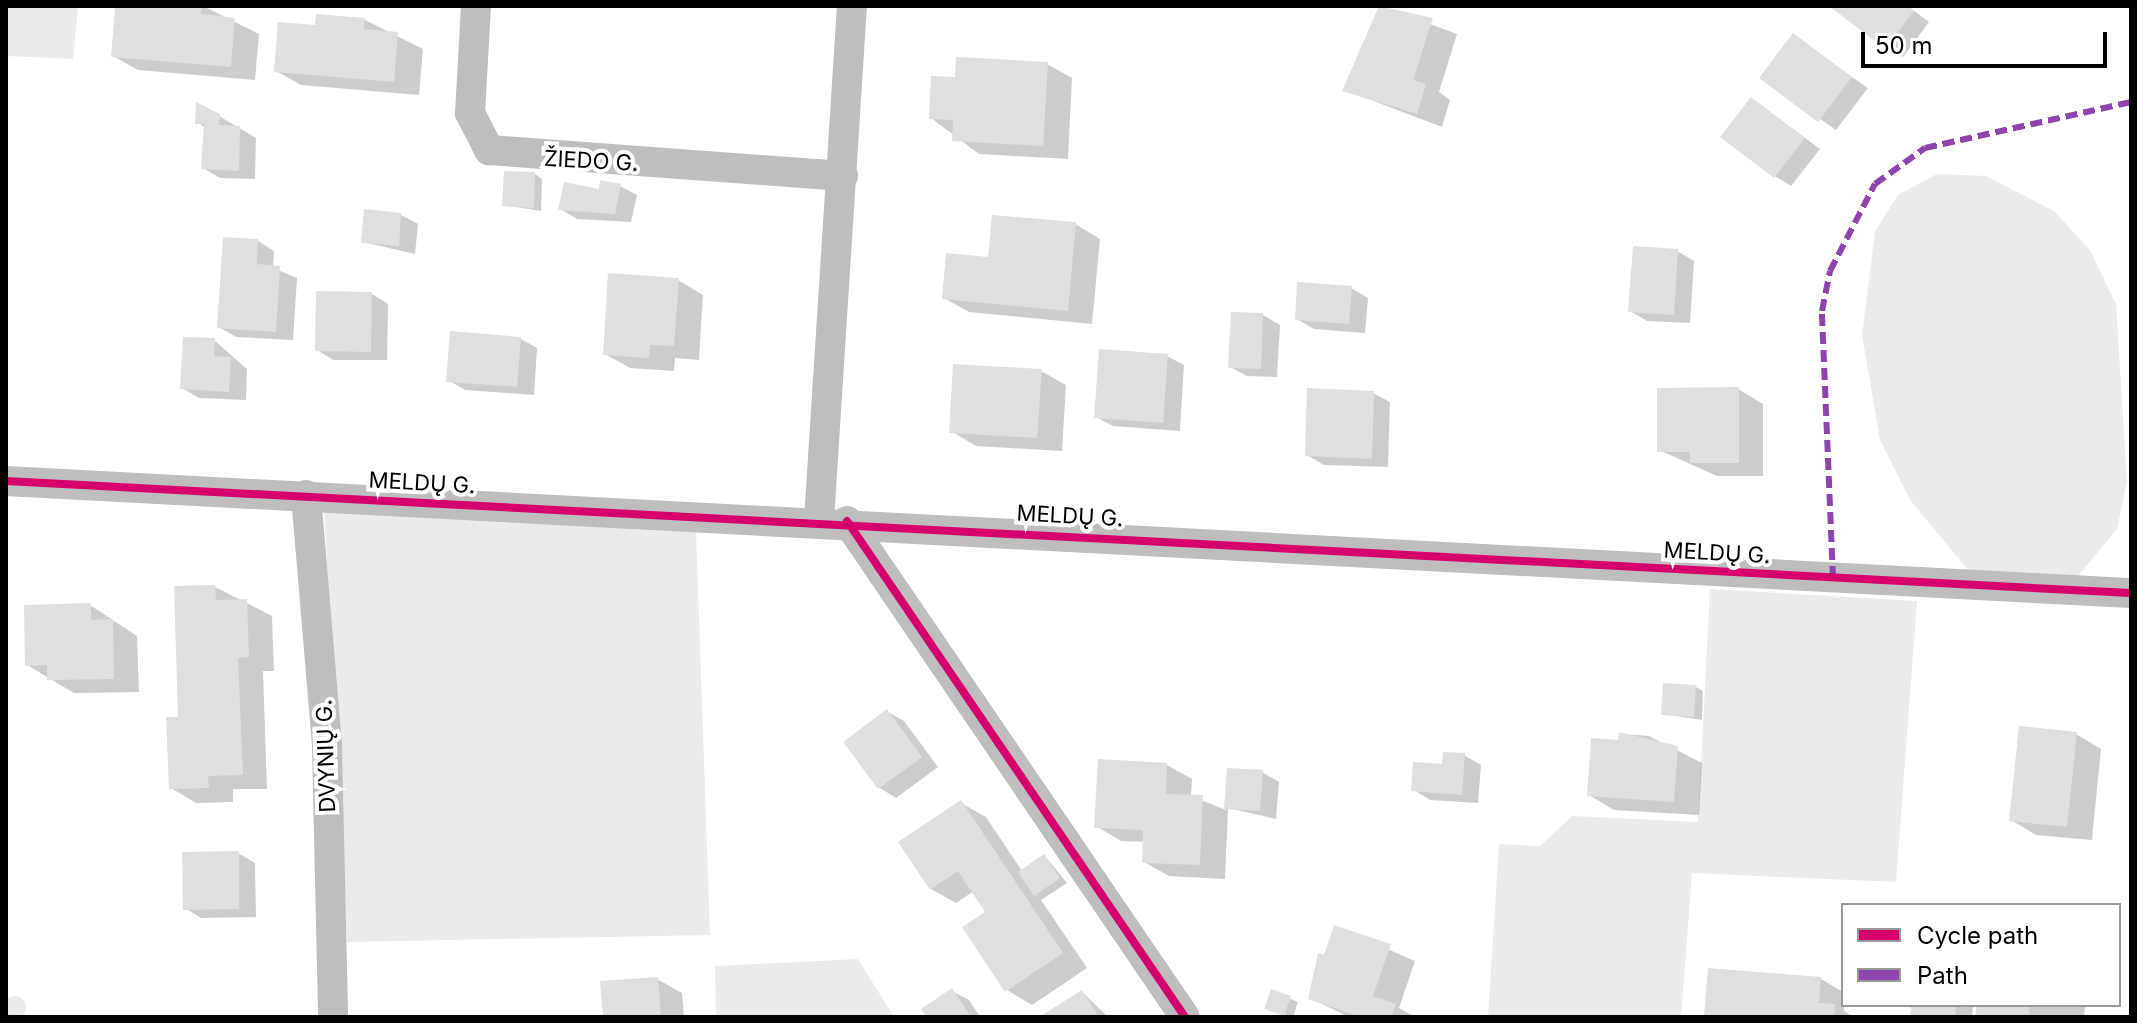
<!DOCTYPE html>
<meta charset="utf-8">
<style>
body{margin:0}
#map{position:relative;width:2137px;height:1023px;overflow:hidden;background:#fff;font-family:Inter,sans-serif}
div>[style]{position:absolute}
.green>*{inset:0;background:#ebebeb}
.round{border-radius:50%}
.shadow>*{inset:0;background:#0003}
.building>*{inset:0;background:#dfdfdf}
.minor>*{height:30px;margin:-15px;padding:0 15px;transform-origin:15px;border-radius:15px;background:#bebebe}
.quiet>*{height:6px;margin-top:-3px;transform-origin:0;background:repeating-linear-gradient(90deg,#8e44ad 0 12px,transparent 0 18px)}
.cycleway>*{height:8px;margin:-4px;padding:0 4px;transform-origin:4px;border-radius:4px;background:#d6006c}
span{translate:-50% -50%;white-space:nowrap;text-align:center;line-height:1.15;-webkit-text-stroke:8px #fff;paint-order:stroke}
.street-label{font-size:22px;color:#000}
.frame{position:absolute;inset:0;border:8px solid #000;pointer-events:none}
.legend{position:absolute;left:1841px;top:903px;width:280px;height:104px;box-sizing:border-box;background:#fff;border:2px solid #999;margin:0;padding:10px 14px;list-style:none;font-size:24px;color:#000}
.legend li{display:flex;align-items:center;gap:16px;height:40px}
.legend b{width:40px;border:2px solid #999}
.scale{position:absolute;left:1861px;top:32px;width:246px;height:36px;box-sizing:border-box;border:4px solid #000;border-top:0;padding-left:10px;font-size:24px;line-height:28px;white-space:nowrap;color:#000;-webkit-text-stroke:6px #fff;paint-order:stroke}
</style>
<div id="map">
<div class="green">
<i style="clip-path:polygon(6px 6px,78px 6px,73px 59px,6px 56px)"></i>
<i style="clip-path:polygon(1937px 174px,1986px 176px,2054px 211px,2090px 250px,2116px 304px,2127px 482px,2117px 529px,2077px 577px,1969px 571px,1910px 500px,1880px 440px,1862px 335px,1875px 231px,1898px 195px)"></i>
<i style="clip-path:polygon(324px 507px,696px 530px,710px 935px,347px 942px)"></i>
<i style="clip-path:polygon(1710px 589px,1917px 601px,1896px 882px,1692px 873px,1681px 1017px,1488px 1017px,1499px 844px,1540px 846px,1572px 816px,1698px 822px)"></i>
<i style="clip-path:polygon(858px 959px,894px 1017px,716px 1017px,715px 966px)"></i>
<i class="round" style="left:4px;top:996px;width:22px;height:22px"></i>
</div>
<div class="shadow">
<i style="clip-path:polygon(154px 6px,203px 6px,259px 34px,255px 80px,138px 70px,113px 56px)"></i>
<i style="clip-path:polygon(1381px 6px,1457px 34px,1439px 92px,1450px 100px,1442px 127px,1345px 90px)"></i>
<i style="clip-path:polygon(1833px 6px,1908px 6px,1929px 22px,1903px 57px)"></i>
<i style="clip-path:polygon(365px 20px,423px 49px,419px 95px,301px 85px,276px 71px,316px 27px)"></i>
<i style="clip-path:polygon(1793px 36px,1868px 88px,1836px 130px,1762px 78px)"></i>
<i style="clip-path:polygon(1047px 64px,1072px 78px,1068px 159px,979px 154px,931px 118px,956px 79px)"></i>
<i style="clip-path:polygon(1752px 99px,1820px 149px,1791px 186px,1775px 176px)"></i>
<i style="clip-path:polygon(219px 116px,256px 138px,255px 179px,220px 178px,203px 168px,206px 128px,197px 122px)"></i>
<i style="clip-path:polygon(535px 174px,542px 179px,541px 211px,504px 205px)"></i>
<i style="clip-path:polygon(620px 186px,637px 195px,631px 222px,577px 219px,560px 209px)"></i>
<i style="clip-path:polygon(401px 215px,418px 224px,415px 254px,363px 242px)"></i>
<i style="clip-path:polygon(1075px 224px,1100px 239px,1092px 324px,969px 312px,944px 298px)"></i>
<i style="clip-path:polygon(258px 241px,274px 251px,273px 268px,297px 278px,293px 340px,236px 337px,219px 327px)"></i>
<i style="clip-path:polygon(1677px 251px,1694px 261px,1690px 323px,1647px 321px,1630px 311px)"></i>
<i style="clip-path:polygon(678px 280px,703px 295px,699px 360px,675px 358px,674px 371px,630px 368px,605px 354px)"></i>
<i style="clip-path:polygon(1351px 288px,1368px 298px,1365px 333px,1314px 329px,1297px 319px)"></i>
<i style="clip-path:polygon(372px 294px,388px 304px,387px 360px,333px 360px,317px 350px)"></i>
<i style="clip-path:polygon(1263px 315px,1280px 325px,1277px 377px,1247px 376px,1230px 367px)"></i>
<i style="clip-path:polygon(521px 339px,537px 348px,534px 395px,465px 390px,448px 380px)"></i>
<i style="clip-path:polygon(214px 340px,247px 369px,246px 400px,199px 398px,182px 388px)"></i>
<i style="clip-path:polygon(1167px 356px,1184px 365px,1180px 431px,1113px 426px,1096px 417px)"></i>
<i style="clip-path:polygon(1041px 371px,1066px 385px,1062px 451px,976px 446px,951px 431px)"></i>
<i style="clip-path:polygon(1738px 389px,1763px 404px,1763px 476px,1717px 476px,1659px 450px)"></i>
<i style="clip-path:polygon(1373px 393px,1390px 402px,1388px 467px,1324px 465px,1307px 455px)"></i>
<i style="clip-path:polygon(215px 587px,272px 616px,274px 671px,263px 671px,267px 789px,233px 789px,233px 802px,196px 803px,171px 788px)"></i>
<i style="clip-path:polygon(90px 605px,137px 636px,139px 692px,74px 693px,27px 665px)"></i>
<i style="clip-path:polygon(1696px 687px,1703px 691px,1702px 720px,1663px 714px)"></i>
<i style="clip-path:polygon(888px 712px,904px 721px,938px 767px,896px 798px,880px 788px,846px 742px)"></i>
<i style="clip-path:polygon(1621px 734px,1649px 736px,1702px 763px,1699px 815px,1614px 810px,1589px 795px)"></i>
<i style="clip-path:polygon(2076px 734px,2101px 749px,2092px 840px,2036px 835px,2011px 820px)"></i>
<i style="clip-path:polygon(1464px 755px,1481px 765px,1478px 803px,1430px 800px,1414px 790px)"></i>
<i style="clip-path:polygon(1167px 765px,1192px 779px,1191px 796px,1226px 810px,1229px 770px,1262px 772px,1279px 782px,1276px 819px,1228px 808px,1225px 879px,1169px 876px,1144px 862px,1145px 842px,1121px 841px,1096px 826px)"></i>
<i style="clip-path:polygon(961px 803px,986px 817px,1022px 871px,1045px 856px,1067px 883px,1041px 900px,1087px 968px,1032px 1005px,1007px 990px,988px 912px,974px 891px,956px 903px,931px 889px)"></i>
<i style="clip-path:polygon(238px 853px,255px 863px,256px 917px,201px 918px,185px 908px)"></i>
<i style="clip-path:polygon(1336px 927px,1415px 961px,1399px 1008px,1415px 1017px,1349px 1017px,1310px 998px)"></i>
<i style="clip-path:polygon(657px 979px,682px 993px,684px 1017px,605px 1017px)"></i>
<i style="clip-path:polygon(1821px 979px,1843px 992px,1844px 1011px,1854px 1017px,1706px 1017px)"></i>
<i style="clip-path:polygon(952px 991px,969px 1000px,980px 1017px,929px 1017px)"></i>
<i style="clip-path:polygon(1272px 991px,1298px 1002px,1293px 1017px,1266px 1008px)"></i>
<i style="clip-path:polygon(1082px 992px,1108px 1017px,1043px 1017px)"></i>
<i style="clip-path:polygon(1913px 1005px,1973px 1005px,1972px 1017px,1912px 1017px)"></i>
<i style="clip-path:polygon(1979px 1005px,2085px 1005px,2084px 1017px,1977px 1017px)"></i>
</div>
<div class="building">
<i style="clip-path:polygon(152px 6px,202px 6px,201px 14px,235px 18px,231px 67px,111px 57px,115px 8px)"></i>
<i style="clip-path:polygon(1379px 6px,1433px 18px,1413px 80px,1426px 84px,1417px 114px,1342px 91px)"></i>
<i style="clip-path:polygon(1829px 6px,1907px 6px,1914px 11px,1885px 49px)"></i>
<i style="clip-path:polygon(316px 14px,365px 18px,364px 29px,398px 32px,394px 82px,274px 72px,278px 22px,315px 25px)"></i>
<i style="clip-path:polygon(1793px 33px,1852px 77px,1818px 122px,1759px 78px)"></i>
<i style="clip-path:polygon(956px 57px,1048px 62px,1043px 146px,952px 141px,953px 120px,929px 119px,931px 76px,955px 77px)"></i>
<i style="clip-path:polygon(1751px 97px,1805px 138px,1774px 178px,1720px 137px)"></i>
<i style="clip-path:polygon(196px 102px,220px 114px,219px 125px,240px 126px,239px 171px,201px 169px,204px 124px,195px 124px)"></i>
<i style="clip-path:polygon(504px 171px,535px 172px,534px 208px,502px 206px)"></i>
<i style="clip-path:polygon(600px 180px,621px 184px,615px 214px,558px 210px,564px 182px,599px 189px)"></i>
<i style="clip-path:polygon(364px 209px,401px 213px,399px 246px,361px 243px)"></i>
<i style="clip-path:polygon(992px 215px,1076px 222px,1068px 311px,942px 299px,946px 253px,988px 257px)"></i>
<i style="clip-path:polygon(223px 237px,258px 239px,257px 264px,280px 266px,276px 332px,217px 328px)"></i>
<i style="clip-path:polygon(1633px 246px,1678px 249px,1674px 315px,1628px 312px)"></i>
<i style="clip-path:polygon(608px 273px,679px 278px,674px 346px,650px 345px,649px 358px,603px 355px)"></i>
<i style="clip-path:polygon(1297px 282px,1352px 286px,1349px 324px,1295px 320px)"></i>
<i style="clip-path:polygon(316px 291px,372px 292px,371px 352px,315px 351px)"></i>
<i style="clip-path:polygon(1231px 312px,1263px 313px,1261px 369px,1228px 368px)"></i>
<i style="clip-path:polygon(450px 331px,521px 337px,517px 387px,446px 382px)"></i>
<i style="clip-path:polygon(183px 337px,215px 338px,214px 356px,231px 357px,229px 392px,180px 389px)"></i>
<i style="clip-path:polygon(1099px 349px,1168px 354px,1163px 423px,1094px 418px)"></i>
<i style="clip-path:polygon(953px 364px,1042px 369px,1037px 438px,949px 433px)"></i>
<i style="clip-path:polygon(1739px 387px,1739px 463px,1690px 463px,1690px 452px,1657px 452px,1657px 388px)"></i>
<i style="clip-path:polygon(1307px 388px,1374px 391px,1372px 459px,1305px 456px)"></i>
<i style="clip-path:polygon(215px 585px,216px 600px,247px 599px,249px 657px,238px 658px,243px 775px,208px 776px,209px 788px,169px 789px,166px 717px,178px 717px,174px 586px)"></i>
<i style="clip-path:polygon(91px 603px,91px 620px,113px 619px,114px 679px,47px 680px,47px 665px,25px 666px,24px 605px)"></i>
<i style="clip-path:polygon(1663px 683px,1696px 685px,1694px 717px,1661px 715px)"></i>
<i style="clip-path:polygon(887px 709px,922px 757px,878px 789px,843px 742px)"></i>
<i style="clip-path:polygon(2019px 726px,2077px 732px,2067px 827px,2009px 821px)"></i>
<i style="clip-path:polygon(1619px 732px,1678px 746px,1674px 802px,1587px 796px,1591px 738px,1618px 740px)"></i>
<i style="clip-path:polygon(1443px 752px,1465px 753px,1462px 795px,1411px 791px,1413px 762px,1442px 764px)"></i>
<i style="clip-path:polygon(1098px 759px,1167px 763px,1166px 794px,1203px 795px,1200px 865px,1142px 863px,1143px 830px,1094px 828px)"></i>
<i style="clip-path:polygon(1227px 768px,1263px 770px,1260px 811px,1224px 809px)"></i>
<i style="clip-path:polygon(961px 800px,1063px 953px,1005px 992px,962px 927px,985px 912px,958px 871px,930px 890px,898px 842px)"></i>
<i style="clip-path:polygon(239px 851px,239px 909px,183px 910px,182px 852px)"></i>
<i style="clip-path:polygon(1044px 854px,1060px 878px,1034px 896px,1018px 872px)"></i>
<i style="clip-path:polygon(1334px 925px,1391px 944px,1373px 996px,1396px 1004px,1391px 1017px,1361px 1017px,1308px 999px,1318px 953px,1324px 955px)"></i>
<i style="clip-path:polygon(1708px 968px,1821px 977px,1819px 1003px,1835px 1004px,1834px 1017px,1704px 1017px)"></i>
<i style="clip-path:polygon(658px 977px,661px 1017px,603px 1017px,600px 981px)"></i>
<i style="clip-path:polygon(952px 988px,971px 1017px,926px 1017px,921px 1009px)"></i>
<i style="clip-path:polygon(1271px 989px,1291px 996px,1284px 1016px,1264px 1009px)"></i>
<i style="clip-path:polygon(1082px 990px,1099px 1017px,1039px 1017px)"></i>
<i style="clip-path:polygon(1911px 1005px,1956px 1005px,1955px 1017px,1910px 1017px)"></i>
<i style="clip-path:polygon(1977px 1005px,2030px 1005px,2029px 1017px,1975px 1017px)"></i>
</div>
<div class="minor">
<i style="left:476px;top:6px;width:107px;rotate:93.2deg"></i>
<i style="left:470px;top:113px;width:42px;rotate:62.8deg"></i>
<i style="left:489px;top:150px;width:355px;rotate:4.2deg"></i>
<i style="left:6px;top:481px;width:2128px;rotate:3.02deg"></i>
<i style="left:306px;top:495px;width:253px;rotate:85.2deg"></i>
<i style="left:327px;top:747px;width:270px;rotate:88.7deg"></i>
<i style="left:819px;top:520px;width:515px;rotate:-86.33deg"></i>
<i style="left:847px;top:521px;width:600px;rotate:55.73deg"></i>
</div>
<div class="quiet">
<i style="left:1833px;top:578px;width:267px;rotate:-92.4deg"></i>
<i style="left:1822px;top:311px;width:41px;rotate:-78.7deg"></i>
<i style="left:1830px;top:271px;width:98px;rotate:-62.7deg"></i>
<i style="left:1875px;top:184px;width:62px;rotate:-35.8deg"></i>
<i style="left:1925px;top:148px;width:211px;rotate:-12.6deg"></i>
</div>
<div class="cycleway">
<i style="left:6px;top:481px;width:2128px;rotate:3.02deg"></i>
<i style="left:847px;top:521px;width:600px;rotate:55.73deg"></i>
</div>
<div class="street-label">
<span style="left:591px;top:161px;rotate:3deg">ŽIEDO G.</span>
<span style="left:422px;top:483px;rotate:3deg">MELDŲ G.</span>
<span style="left:1070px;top:516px;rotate:3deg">MELDŲ G.</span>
<span style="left:1717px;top:553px;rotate:3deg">MELDŲ G.</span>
<span style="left:326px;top:756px;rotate:-92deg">DVYNIŲ G.</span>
</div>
<div class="frame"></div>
<ul class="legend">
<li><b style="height:10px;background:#d6006c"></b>Cycle path</li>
<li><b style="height:10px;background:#8e44ad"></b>Path</li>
</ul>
<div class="scale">50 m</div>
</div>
